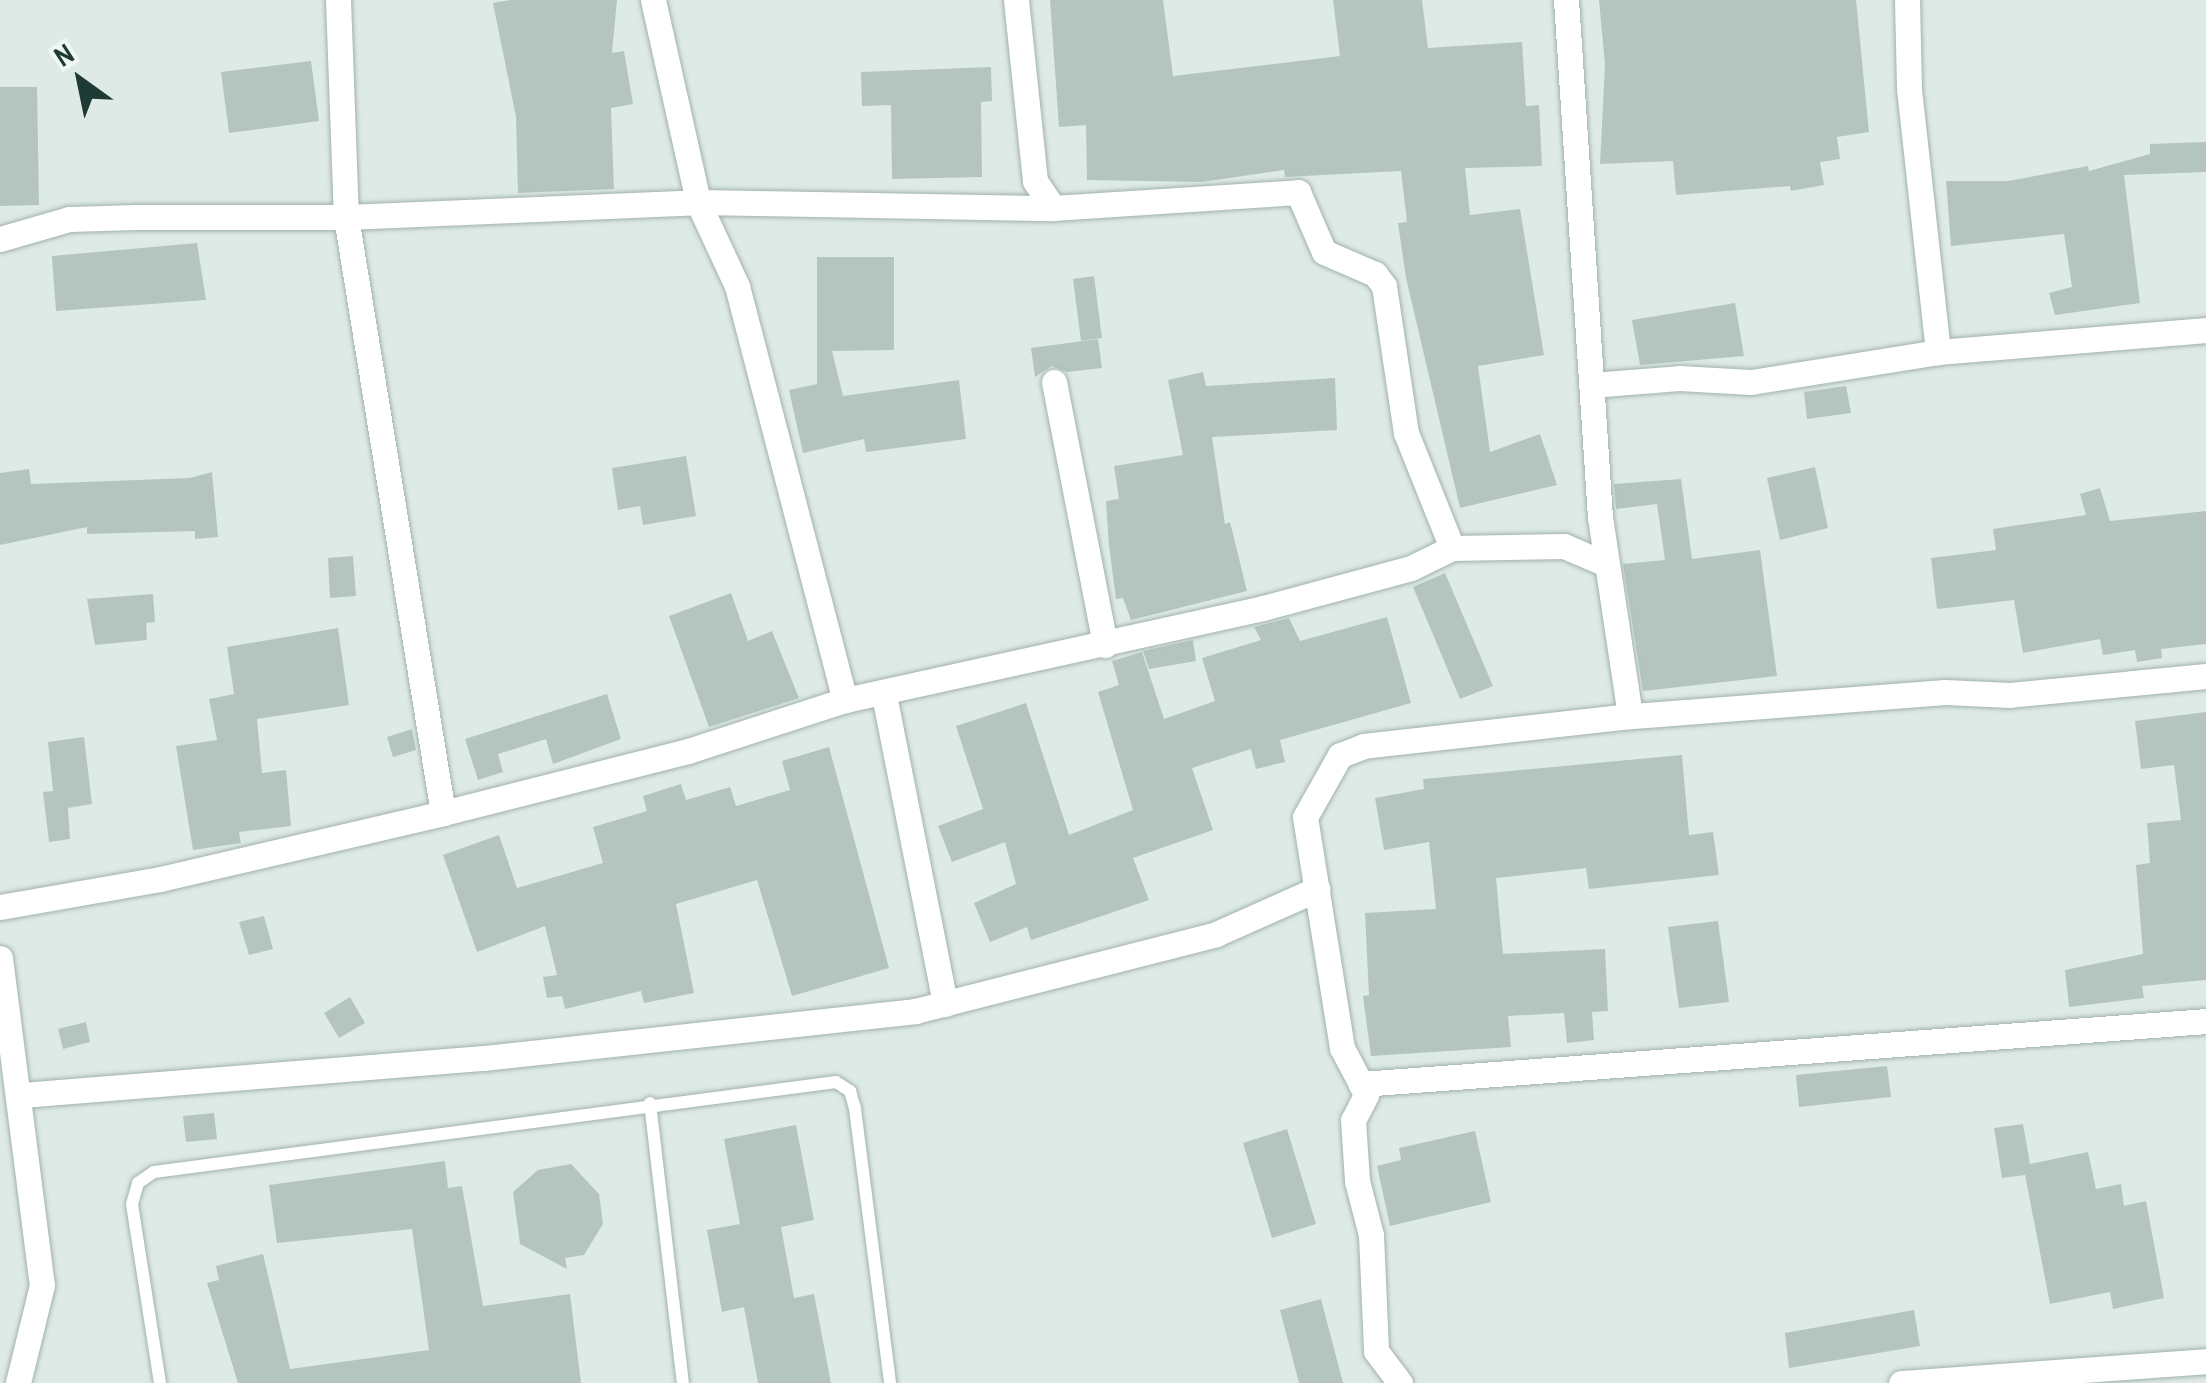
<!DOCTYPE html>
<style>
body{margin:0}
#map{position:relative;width:2206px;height:1383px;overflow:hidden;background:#deeae6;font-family:"Archivo Narrow",sans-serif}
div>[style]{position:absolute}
.building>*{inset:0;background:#b4c5bf}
.roads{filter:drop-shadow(0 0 2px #a1b2ad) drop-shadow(0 0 2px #a1b2ad)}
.service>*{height:12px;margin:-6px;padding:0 6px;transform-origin:6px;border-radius:6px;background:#fff}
.minor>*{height:25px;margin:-12.5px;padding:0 12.5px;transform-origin:12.5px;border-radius:12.5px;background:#fff}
span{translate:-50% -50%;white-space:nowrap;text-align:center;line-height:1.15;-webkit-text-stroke:8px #eff7f3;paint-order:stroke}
.north{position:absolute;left:30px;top:30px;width:100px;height:100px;-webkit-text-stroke:8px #eff7f3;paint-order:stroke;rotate:327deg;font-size:28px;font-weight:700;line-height:40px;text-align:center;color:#1f3a35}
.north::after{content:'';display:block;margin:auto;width:35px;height:45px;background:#1f3a35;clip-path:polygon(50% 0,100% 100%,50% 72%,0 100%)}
</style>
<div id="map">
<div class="building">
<i style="clip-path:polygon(510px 0,617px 0,612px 53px,624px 51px,633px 104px,611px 108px,614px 189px,518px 193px,516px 117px,493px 3px)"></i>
<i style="clip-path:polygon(1050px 0,1163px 0,1173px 76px,1340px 56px,1333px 0,1422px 0,1428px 48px,1522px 42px,1526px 106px,1539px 105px,1542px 166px,1465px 168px,1470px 215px,1520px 209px,1544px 355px,1478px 366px,1490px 452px,1540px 434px,1557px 485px,1460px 508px,1406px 278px,1398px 223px,1407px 222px,1401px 171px,1285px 177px,1284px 170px,1202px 182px,1087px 180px,1086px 125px,1059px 127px)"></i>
<i style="clip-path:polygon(1599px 0,1856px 0,1869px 132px,1837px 137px,1840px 159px,1820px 162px,1824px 185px,1791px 191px,1790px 186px,1676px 195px,1673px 161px,1600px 164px,1605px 65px)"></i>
<i style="clip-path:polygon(311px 61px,319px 121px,229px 133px,221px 72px)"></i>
<i style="clip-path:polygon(991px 67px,992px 101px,981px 102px,982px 177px,892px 179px,891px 105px,862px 106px,861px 72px)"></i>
<i style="clip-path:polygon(0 87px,37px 87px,39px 205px,0 206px)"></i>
<i style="clip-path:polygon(2206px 142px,2206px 172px,2124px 175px,2140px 303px,2055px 315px,2049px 293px,2072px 287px,2064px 234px,1951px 246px,1946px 181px,2008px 181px,2088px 166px,2089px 171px,2150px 154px,2150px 144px)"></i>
<i style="clip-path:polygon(197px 243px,206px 300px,56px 311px,52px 256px)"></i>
<i style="clip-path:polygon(817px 257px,894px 257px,894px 350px,832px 351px,843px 396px,959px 380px,966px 439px,866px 452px,864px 439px,803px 453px,789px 390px,817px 384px)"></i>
<i style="clip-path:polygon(1094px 276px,1102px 338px,1081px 341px,1073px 279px)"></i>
<i style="clip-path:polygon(1735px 303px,1744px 356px,1640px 365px,1632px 320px)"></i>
<i style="clip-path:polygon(1098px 339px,1102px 368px,1067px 372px,1052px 366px,1035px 377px,1031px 348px)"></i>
<i style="clip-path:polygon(1203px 372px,1206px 386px,1335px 378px,1337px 430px,1212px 437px,1225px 524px,1230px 522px,1247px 591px,1131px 620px,1123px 598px,1116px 599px,1109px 546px,1106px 501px,1119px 499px,1114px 466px,1183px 455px,1168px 380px)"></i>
<i style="clip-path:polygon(1846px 386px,1851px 413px,1807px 419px,1804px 392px)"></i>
<i style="clip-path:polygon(686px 456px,696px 516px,643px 525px,640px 506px,618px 510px,612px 468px)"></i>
<i style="clip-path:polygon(1815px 467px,1828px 528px,1780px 540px,1767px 478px)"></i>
<i style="clip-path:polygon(29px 469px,31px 484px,190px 478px,212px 472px,218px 537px,195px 539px,195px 531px,87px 534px,87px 527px,0 545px,0 473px)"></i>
<i style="clip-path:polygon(1681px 479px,1692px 559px,1760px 550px,1777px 676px,1643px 691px,1623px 564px,1665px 560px,1657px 504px,1616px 509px,1614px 484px)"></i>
<i style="clip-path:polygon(2100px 488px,2110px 521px,2206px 511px,2206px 644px,2161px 649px,2162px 658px,2137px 662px,2135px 650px,2103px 655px,2100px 639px,2023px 653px,2014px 600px,1937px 609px,1931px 558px,1996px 550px,1993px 529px,2086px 515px,2080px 494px)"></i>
<i style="clip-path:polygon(353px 556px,356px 596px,330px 598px,328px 558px)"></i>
<i style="clip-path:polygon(1445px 573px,1493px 686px,1460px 699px,1413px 587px)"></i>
<i style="clip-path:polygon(731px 593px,748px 641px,772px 631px,799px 698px,709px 727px,669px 616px)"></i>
<i style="clip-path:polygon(153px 594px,155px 622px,146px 623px,147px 640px,95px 645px,87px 599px)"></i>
<i style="clip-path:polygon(1387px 617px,1411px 703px,1280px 740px,1285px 762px,1256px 769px,1251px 749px,1192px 768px,1213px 830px,1133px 858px,1149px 900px,1031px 940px,1027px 927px,990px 942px,974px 903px,1016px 884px,1005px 842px,952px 862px,938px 826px,983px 809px,956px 726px,1026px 703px,1069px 835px,1133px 810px,1098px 692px,1119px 685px,1112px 661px,1142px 652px,1164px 719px,1215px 701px,1202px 658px,1261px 640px,1254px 627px,1289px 618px,1300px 641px)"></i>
<i style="clip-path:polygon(338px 628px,349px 705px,257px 719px,262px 773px,286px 770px,291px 826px,239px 832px,241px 843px,193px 850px,176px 746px,217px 740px,209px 699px,234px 694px,227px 647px)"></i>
<i style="clip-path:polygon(1193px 640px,1196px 661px,1149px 669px,1143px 651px)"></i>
<i style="clip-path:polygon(607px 694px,621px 739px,553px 764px,546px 739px,498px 754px,503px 772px,478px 780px,465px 739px)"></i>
<i style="clip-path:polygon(2206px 712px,2206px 980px,2142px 986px,2144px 998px,2069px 1007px,2065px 970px,2143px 954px,2136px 865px,2150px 863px,2147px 823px,2181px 820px,2174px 765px,2141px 769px,2135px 721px)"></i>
<i style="clip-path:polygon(412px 729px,416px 750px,393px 757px,387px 737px)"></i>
<i style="clip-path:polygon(84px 737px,92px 804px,68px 808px,70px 839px,49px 842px,43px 792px,53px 791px,48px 742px)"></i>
<i style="clip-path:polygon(829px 747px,889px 968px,792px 996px,757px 880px,676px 904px,694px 993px,644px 1003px,641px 991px,565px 1009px,562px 996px,547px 998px,543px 977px,557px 975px,545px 926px,477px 952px,443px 855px,499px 835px,517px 888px,603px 863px,593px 827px,647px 811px,643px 796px,681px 784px,686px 800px,730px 787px,736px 806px,790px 790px,782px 761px)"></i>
<i style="clip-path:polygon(1682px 755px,1689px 835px,1713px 832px,1719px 875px,1589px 889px,1586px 868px,1496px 878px,1503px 954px,1605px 949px,1608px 1011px,1592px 1012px,1594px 1040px,1567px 1043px,1564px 1013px,1508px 1016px,1511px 1047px,1371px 1056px,1363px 996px,1369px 995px,1365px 913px,1436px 909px,1429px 842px,1384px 850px,1375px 798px,1424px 789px,1423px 779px)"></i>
<i style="clip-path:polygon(264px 916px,273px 949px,249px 955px,239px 922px)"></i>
<i style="clip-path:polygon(1718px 921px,1729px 1002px,1679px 1008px,1668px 927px)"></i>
<i style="clip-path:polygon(350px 997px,365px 1023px,339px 1038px,324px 1013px)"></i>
<i style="clip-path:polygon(86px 1022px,90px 1042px,63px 1049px,58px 1029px)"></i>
<i style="clip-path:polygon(1887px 1066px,1891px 1097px,1799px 1107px,1796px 1075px)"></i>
<i style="clip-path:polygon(214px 1113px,217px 1139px,186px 1142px,183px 1116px)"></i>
<i style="clip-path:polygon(2023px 1124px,2030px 1164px,2088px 1152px,2096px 1189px,2121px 1184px,2124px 1206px,2146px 1201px,2164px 1298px,2113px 1309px,2110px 1292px,2050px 1304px,2025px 1175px,2002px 1178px,1994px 1128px)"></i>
<i style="clip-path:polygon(796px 1125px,814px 1220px,781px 1227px,794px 1298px,814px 1294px,831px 1383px,758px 1383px,744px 1307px,722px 1312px,707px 1230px,740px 1224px,724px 1139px)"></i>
<i style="clip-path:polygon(1287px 1129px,1316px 1224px,1272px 1238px,1243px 1143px)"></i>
<i style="clip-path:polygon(1475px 1131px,1491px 1202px,1390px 1226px,1377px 1166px,1401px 1160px,1399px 1148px)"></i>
<i style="clip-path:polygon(445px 1161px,448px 1188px,462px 1186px,483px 1306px,570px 1294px,581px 1383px,238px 1383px,207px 1283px,219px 1280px,216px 1266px,263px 1254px,290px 1369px,429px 1350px,412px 1229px,277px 1243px,269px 1185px)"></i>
<i style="clip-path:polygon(571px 1164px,599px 1194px,603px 1224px,584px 1255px,565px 1258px,567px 1269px,520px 1244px,513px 1192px,538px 1170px)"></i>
<i style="clip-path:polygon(1321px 1299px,1343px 1383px,1299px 1383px,1280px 1310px)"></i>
<i style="clip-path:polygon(1914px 1310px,1920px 1346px,1789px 1368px,1785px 1333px)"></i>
</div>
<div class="roads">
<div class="service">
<i style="left:650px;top:1103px;width:282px;rotate:83.3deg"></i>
<i style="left:160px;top:1383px;width:181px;rotate:-98.9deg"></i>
<i style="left:132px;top:1204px;width:22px;rotate:-74deg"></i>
<i style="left:138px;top:1183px;width:19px;rotate:-35deg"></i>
<i style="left:154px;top:1172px;width:688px;rotate:-7.52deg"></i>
<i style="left:836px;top:1082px;width:17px;rotate:33deg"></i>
<i style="left:850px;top:1091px;width:19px;rotate:74deg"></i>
<i style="left:855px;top:1109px;width:276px;rotate:82.7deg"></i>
</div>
<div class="minor">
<i style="left:338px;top:0;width:217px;rotate:87.9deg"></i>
<i style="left:346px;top:217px;width:604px;rotate:80.76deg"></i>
<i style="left:653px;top:0;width:207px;rotate:77.4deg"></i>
<i style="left:698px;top:202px;width:93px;rotate:65.1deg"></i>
<i style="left:737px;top:286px;width:428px;rotate:75.4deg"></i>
<i style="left:1016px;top:0;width:182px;rotate:84deg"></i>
<i style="left:1035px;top:181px;width:32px;rotate:56deg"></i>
<i style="left:1566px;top:0;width:518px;rotate:86.24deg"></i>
<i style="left:1600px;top:517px;width:201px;rotate:81.4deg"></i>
<i style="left:1907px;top:0;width:89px;rotate:88.7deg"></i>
<i style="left:1909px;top:89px;width:265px;rotate:83.7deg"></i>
<i style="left:0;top:239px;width:72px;rotate:-16.2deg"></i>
<i style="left:69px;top:219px;width:67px;rotate:-1.7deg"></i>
<i style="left:136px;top:217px;width:210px"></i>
<i style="left:346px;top:217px;width:352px;rotate:-2.4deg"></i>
<i style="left:698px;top:202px;width:355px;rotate:1deg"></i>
<i style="left:1053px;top:208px;width:246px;rotate:-3.7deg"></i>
<i style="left:1298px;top:192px;width:65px;rotate:66.6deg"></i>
<i style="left:1324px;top:252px;width:56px;rotate:23.3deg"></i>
<i style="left:1375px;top:274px;width:15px;rotate:53deg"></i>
<i style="left:1384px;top:286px;width:149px;rotate:81.5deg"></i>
<i style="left:1406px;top:433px;width:124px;rotate:68.2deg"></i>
<i style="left:1054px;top:382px;width:268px;rotate:79deg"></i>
<i style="left:1591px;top:385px;width:88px;rotate:-4.5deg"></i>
<i style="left:1679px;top:378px;width:72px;rotate:3.2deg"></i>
<i style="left:1751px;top:382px;width:189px;rotate:-9.1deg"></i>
<i style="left:1938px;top:352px;width:269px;rotate:-4.7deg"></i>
<i style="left:2206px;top:676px;width:197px;rotate:174.5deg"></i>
<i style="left:2010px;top:695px;width:65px;rotate:-177.4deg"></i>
<i style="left:1945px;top:692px;width:316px;rotate:175.6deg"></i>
<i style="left:1630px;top:716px;width:268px;rotate:173.6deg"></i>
<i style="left:1364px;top:746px;width:26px;rotate:159deg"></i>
<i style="left:1340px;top:755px;width:71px;rotate:119.4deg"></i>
<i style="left:1305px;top:817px;width:234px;rotate:80.9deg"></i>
<i style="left:1342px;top:1048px;width:41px;rotate:62.2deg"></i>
<i style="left:1361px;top:1084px;width:847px;rotate:-4.26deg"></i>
<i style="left:884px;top:695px;width:315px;rotate:78.8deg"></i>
<i style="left:0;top:907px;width:162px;rotate:-9.9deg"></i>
<i style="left:160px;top:879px;width:291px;rotate:-13.1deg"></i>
<i style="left:443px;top:813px;width:253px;rotate:-14.2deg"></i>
<i style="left:688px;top:751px;width:165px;rotate:-18deg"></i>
<i style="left:845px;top:700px;width:428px;rotate:-12.4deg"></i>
<i style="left:1263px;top:608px;width:153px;rotate:-15.1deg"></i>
<i style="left:1411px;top:568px;width:46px;rotate:-26deg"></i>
<i style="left:1452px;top:548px;width:112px;rotate:-1deg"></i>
<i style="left:1564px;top:546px;width:46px;rotate:23.2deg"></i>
<i style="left:0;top:958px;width:330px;rotate:82.7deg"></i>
<i style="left:42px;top:1285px;width:101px;rotate:103.8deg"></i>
<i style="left:1361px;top:1084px;width:12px;rotate:66deg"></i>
<i style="left:1366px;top:1095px;width:28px;rotate:117deg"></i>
<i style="left:1353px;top:1120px;width:61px;rotate:86.2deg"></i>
<i style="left:1357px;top:1181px;width:56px;rotate:75.5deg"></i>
<i style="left:1371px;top:1235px;width:116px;rotate:87.5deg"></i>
<i style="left:1376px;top:1351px;width:40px;rotate:53deg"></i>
<i style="left:22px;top:1095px;width:463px;rotate:-4.6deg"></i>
<i style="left:484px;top:1058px;width:434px;rotate:-6.2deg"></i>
<i style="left:915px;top:1011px;width:311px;rotate:-14.3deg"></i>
<i style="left:1216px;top:934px;width:111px;rotate:-24deg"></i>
<i style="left:1901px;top:1383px;width:306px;rotate:-4.1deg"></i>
</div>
</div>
<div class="north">N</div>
</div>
